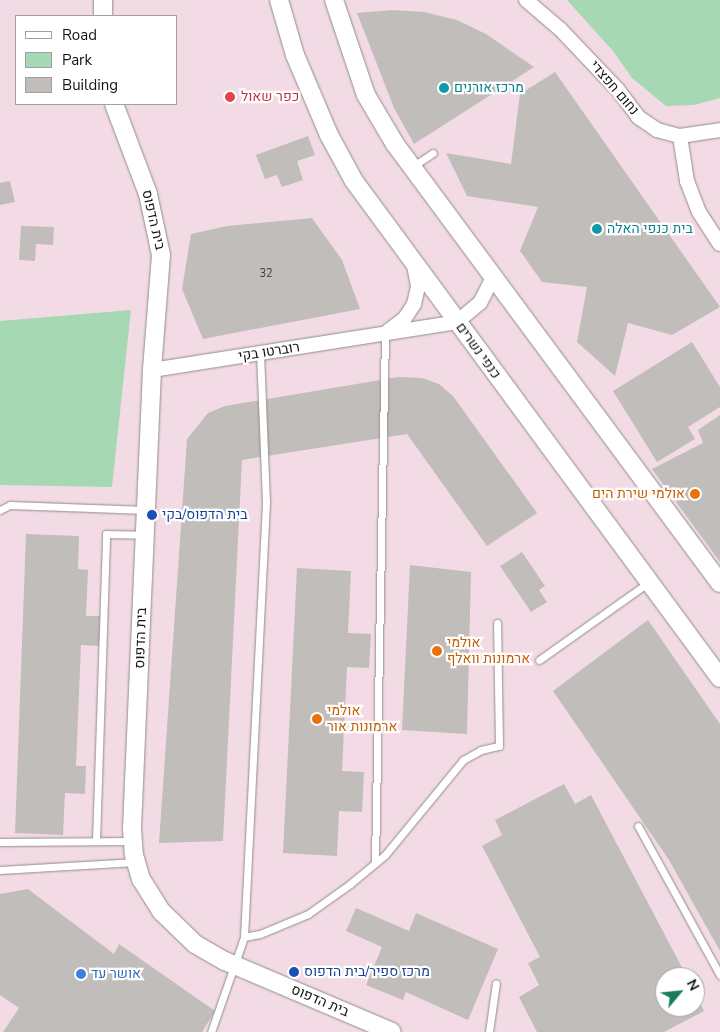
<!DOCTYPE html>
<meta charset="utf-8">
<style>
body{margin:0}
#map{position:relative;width:720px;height:1032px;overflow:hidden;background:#efece9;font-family:"Nunito Sans",Heebo,sans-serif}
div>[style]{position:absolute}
.industrial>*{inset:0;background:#f3dbe5}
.green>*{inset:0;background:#a5d8b3}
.building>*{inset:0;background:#c1bdbb}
.roads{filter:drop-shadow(0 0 1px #908d8a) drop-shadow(0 0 1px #908d8a)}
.service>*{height:7px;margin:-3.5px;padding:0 3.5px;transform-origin:3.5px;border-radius:3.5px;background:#fff}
.minor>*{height:14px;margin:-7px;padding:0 7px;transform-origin:7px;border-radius:7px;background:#fff}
.tertiary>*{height:18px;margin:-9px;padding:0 9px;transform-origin:9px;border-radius:9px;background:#fff}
.dots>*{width:14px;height:14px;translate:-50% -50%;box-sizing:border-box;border:2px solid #fff;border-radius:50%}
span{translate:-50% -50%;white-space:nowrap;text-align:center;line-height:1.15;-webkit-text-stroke:4.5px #fff;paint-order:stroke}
.number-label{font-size:11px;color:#3f3e3c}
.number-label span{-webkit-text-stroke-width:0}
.culture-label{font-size:14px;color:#0d838f}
.left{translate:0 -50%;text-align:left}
.street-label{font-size:14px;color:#141312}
.health-label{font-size:14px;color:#be3a42}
.food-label{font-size:14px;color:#c56008}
.right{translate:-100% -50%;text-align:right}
.transit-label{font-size:14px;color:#164399}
.shop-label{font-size:14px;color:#366cbe}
.legend{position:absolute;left:15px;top:15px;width:162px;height:90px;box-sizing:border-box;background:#fff;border:1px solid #a1a1a0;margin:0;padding:6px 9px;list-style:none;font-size:15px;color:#141312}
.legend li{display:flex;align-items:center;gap:10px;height:25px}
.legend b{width:25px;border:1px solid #a1a1a0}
.north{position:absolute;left:655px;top:967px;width:50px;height:50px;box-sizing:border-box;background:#fff;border:1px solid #a1a1a0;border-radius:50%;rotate:62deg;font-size:14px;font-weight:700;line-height:20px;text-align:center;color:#141312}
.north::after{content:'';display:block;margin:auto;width:18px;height:22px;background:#187d56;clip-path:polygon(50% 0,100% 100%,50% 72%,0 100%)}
</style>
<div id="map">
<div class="industrial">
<i style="clip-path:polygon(evenodd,0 0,720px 0,720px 1032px,0 1032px,0 0,16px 16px,176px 16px,176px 104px,16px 104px,16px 16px,0 0,665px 977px,695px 977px,695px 1007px,665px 1007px,665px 977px)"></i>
</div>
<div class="green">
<i style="clip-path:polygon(567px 0,720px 0,720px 98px,694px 105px,666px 106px,632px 78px,613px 51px)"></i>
<i style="clip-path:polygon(131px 310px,112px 487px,0 485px,0 321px)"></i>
</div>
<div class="building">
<i style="clip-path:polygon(392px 10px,424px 12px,457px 20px,486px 34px,534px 67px,414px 144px,394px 108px,357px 13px)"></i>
<i style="clip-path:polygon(555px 72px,720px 307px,672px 335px,628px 323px,615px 376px,577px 342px,587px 287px,542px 282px,520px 251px,538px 207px,467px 196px,446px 153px,511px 164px,520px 94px)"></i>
<i style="clip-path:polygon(308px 136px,315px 155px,297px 161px,303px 180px,282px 187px,277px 175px,265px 179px,256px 155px)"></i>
<i style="clip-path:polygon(10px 181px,15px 202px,0 205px,0 183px)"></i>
<i style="clip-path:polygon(312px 218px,342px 260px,360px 309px,203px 339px,182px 289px,191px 234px,227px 226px)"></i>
<i style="clip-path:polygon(21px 226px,54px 227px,53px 245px,36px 244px,35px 261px,19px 260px)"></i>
<i style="clip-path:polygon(692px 342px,720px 387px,720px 407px,688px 427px,695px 439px,657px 462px,613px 391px)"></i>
<i style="clip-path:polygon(398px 377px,422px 378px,439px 384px,453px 396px,537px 513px,487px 546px,407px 434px,242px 460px,223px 841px,159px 843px,187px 439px,208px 413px,225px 406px)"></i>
<i style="clip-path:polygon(720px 415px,720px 562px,652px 469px,703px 443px,698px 430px)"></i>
<i style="clip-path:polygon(26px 534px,79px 536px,78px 569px,88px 570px,86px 616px,100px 616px,99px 646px,81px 645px,76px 766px,86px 766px,85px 794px,65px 793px,63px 835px,15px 833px)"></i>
<i style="clip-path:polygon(522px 552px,545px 586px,539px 590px,547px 602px,531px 612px,500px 566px)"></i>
<i style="clip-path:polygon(410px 565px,471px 572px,467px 734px,402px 730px)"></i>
<i style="clip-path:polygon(297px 568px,351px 571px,348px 633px,371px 634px,369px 668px,347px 667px,342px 771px,364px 772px,362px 812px,339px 811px,337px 856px,283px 853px)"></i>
<i style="clip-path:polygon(648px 620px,720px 724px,720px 951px,669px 860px,553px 691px)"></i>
<i style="clip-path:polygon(564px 784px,575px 804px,591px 795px,687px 977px,665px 977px,665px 1007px,695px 1007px,695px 993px,704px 1011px,664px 1032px,537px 1032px,519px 997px,539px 985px,528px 963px,540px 957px,482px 846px,502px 835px,495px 820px)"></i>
<i style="clip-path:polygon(28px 889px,114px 954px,119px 944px,215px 1011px,202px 1032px,3px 1032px,19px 1008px,0 995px,0 894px)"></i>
<i style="clip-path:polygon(356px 908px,409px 931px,416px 913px,498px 949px,468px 1020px,406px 992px,403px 1000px,366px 985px,382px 947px,346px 931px)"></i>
</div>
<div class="roads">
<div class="service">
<i style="left:412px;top:167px;width:25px;rotate:-34deg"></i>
<i style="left:0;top:510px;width:11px;rotate:-27deg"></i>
<i style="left:10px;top:505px;width:136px;rotate:2.1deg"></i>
<i style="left:539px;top:660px;width:135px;rotate:-35.3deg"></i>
<i style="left:638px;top:826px;width:170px;rotate:61.2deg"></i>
<i style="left:96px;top:841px;width:307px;rotate:-88.1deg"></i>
<i style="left:106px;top:534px;width:39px;rotate:1deg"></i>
<i style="left:0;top:842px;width:132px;rotate:-0.4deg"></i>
<i style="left:375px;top:863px;width:530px;rotate:-88.92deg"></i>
<i style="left:0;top:870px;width:136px;rotate:-3.4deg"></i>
<i style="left:244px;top:937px;width:16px;rotate:-11deg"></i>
<i style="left:260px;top:934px;width:52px;rotate:-22.6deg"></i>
<i style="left:308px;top:914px;width:52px;rotate:-35.5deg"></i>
<i style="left:350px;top:884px;width:45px;rotate:-39.6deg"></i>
<i style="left:385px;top:855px;width:123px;rotate:-50.6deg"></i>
<i style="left:463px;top:760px;width:21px;rotate:-29deg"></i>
<i style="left:481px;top:750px;width:18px;rotate:-13deg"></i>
<i style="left:499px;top:746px;width:123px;rotate:-90.9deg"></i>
<i style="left:211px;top:1032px;width:101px;rotate:-70.8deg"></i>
<i style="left:244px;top:937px;width:436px;rotate:-87.1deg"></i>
<i style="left:266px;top:502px;width:148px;rotate:-92.3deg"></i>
<i style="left:489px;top:1032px;width:49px;rotate:-81.9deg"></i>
</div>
<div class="minor">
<i style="left:526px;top:0;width:45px;rotate:40.5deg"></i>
<i style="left:560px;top:29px;width:84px;rotate:46.4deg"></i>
<i style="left:618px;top:90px;width:34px;rotate:53deg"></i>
<i style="left:638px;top:117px;width:23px;rotate:34deg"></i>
<i style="left:657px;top:130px;width:24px;rotate:15deg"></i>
<i style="left:680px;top:136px;width:40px;rotate:-8.5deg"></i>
<i style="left:680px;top:136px;width:46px;rotate:81.2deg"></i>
<i style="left:687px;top:181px;width:33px;rotate:69deg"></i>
<i style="left:699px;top:212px;width:38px;rotate:57deg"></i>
<i style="left:388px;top:331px;width:21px;rotate:-37deg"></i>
<i style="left:405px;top:318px;width:17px;rotate:-57deg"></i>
<i style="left:414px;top:304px;width:18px;rotate:-77deg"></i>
<i style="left:418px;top:286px;width:21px;rotate:-101deg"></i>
<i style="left:152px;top:370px;width:309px;rotate:-8.9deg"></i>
<i style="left:457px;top:322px;width:30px;rotate:-40deg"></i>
<i style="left:480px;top:303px;width:29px;rotate:-63deg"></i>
</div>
<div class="tertiary">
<i style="left:103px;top:0;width:16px;rotate:90deg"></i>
<i style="left:279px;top:0;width:57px;rotate:73.8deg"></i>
<i style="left:295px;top:55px;width:87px;rotate:67deg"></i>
<i style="left:329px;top:135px;width:52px;rotate:61.5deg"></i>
<i style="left:354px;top:181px;width:617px;rotate:53.63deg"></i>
<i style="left:334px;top:0;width:100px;rotate:71.4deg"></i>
<i style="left:366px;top:95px;width:57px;rotate:59.4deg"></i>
<i style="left:395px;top:144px;width:546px;rotate:53.49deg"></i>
<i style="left:114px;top:104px;width:96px;rotate:69.3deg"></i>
<i style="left:148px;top:194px;width:62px;rotate:78deg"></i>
<i style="left:161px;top:255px;width:115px;rotate:94.5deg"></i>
<i style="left:152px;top:370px;width:459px;rotate:92.5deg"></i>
<i style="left:132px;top:829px;width:26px;rotate:86deg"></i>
<i style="left:134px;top:855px;width:25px;rotate:74deg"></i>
<i style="left:141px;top:879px;width:39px;rotate:58deg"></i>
<i style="left:162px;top:912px;width:46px;rotate:44.1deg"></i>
<i style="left:195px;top:944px;width:34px;rotate:30deg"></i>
<i style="left:225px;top:961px;width:181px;rotate:23deg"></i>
</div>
</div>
<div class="dots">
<i style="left:444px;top:88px;background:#0f9aa8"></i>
<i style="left:230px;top:97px;background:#e0444e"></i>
<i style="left:597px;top:229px;background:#0f9aa8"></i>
<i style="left:695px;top:494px;background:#e8710a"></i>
<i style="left:152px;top:515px;background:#1a4fb4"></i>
<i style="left:437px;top:651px;background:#e8710a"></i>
<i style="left:317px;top:719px;background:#e8710a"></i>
<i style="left:294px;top:972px;background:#1a4fb4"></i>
<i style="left:81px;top:974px;background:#3f7fe0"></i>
</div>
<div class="number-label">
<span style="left:266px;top:274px">32</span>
</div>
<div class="culture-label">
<span class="left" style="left:454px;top:88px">מרכז אורנים</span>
<span class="left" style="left:607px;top:229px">בית כנפי האלה</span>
</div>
<div class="street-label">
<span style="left:614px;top:88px;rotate:49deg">נחום חפצדי</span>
<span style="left:153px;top:220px;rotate:77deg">בית הדפוס</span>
<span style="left:478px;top:351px;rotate:54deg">כנפי נשרים</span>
<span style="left:269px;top:352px;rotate:-9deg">רוברטו בקי</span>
<span style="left:141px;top:638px;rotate:-88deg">בית הדפוס</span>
<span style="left:320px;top:1001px;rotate:23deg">בית הדפוס</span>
</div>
<div class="health-label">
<span class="left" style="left:241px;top:97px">כפר שאול</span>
</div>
<div class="food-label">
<span class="right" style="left:685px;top:494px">אולמי שירת הים</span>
<span class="left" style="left:447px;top:651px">אולמי<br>ארמונות וואלף</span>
<span class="left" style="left:327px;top:719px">אולמי<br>ארמונות אור</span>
</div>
<div class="transit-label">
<span class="left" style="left:162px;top:515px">בית הדפוס/בקי</span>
<span class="left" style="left:304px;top:972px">מרכז ספיר/בית הדפוס</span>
</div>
<div class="shop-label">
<span class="left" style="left:91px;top:974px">אושר עד</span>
</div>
<ul class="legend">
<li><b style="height:6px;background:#fff"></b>Road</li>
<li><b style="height:14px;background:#a5d8b3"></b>Park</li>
<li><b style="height:14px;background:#c1bdbb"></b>Building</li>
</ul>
<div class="north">N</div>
</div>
